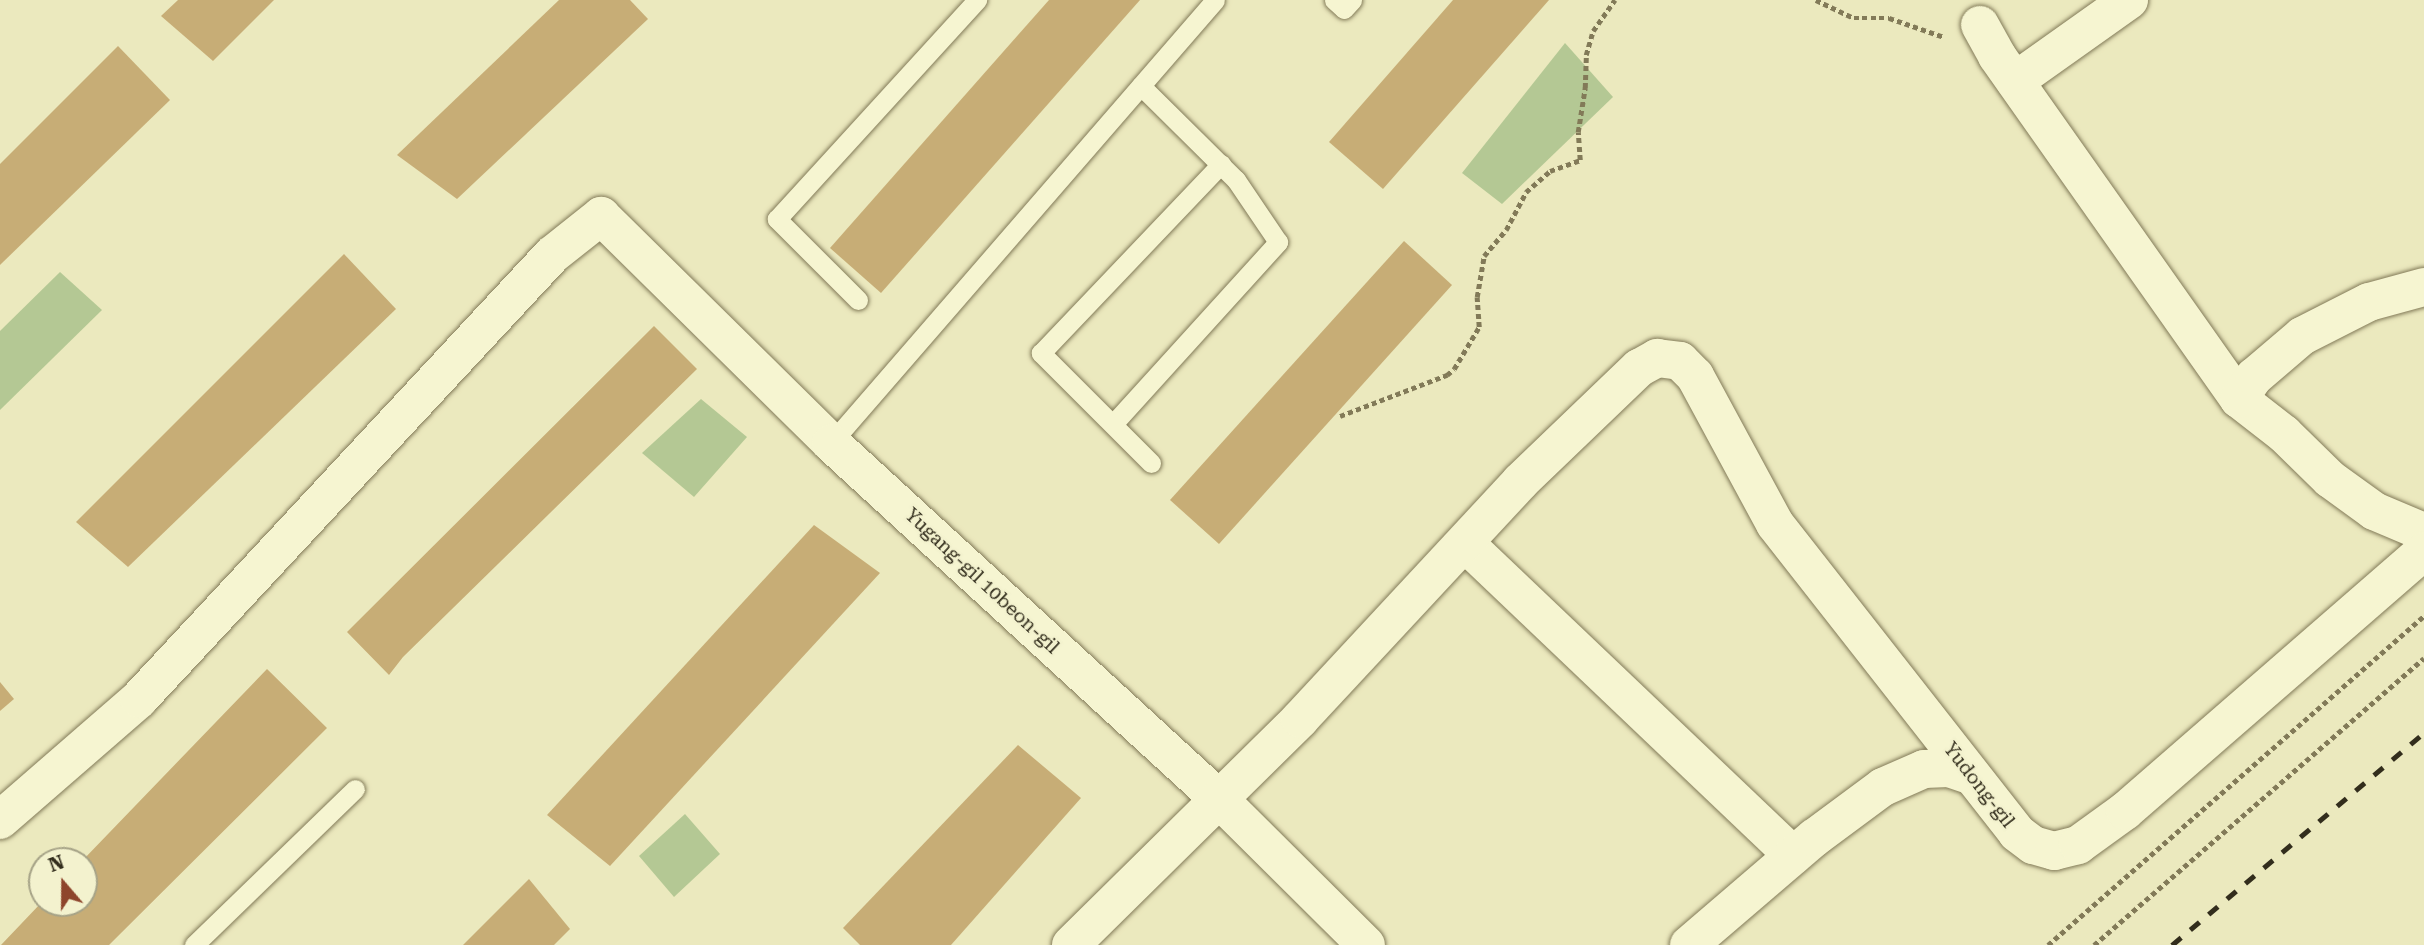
<!DOCTYPE html>
<style>
body{margin:0}
#map{position:relative;width:2424px;height:945px;overflow:hidden;background:#ebe9be;font-family:"Roboto Serif",serif}
div>[style]{position:absolute}
.green>*{inset:0;background:#b4c894}
.building>*{inset:0;background:#c7ad76}
.path>*{height:4.5px;margin-top:-2.25px;transform-origin:0;background:repeating-linear-gradient(90deg,#827a58 0 5px,transparent 0 8.5px)}
.roads{filter:drop-shadow(0 0 2px #827a58) drop-shadow(0 0 2px #827a58)}
.service>*{height:19px;margin:-9.5px;padding:0 9.5px;transform-origin:9.5px;border-radius:9.5px;background:#f6f5d1}
.minor>*{height:38px;margin:-19px;padding:0 19px;transform-origin:19px;border-radius:19px;background:#f6f5d1}
.rail>*{height:5px;margin-top:-2.5px;transform-origin:0;background:repeating-linear-gradient(90deg,#322d1c 0 12px,transparent 0 24px)}
span{translate:-50% -50%;white-space:nowrap;text-align:center;line-height:1.15;-webkit-text-stroke:5px #f3f2ce;paint-order:stroke}
.street-label{font-size:19px;color:#322d1c}
.north{position:absolute;left:28px;top:847px;width:70px;height:70px;box-sizing:border-box;background:#f3f2ce;border:2px solid #a6a387;border-radius:50%;rotate:340deg;font-size:19px;font-weight:700;line-height:28px;text-align:center;color:#322d1c}
.north::after{content:'';display:block;margin:auto;width:24px;height:32px;background:#8e452c;clip-path:polygon(50% 0,100% 100%,50% 72%,0 100%)}
</style>
<div id="map">
<div class="green">
<i style="clip-path:polygon(1565px 43px,1613px 97px,1502px 204px,1462px 173px)"></i>
<i style="clip-path:polygon(60px 272px,102px 310px,0 410px,0 331px)"></i>
<i style="clip-path:polygon(701px 399px,747px 437px,694px 497px,642px 453px)"></i>
<i style="clip-path:polygon(685px 814px,720px 854px,674px 897px,639px 856px)"></i>
</div>
<div class="building">
<i style="clip-path:polygon(178px 0,274px 0,213px 61px,161px 16px)"></i>
<i style="clip-path:polygon(559px 0,630px 0,648px 19px,457px 199px,397px 155px)"></i>
<i style="clip-path:polygon(1049px 0,1140px 0,881px 293px,830px 248px)"></i>
<i style="clip-path:polygon(1453px 0,1549px 0,1383px 189px,1329px 142px)"></i>
<i style="clip-path:polygon(118px 46px,170px 100px,0 265px,0 164px)"></i>
<i style="clip-path:polygon(1404px 241px,1452px 285px,1219px 544px,1170px 500px)"></i>
<i style="clip-path:polygon(344px 254px,396px 309px,128px 567px,76px 522px)"></i>
<i style="clip-path:polygon(654px 326px,697px 369px,403px 657px,389px 675px,347px 632px)"></i>
<i style="clip-path:polygon(814px 525px,880px 573px,610px 866px,547px 815px)"></i>
<i style="clip-path:polygon(267px 669px,327px 728px,109px 945px,1px 945px,41px 903px,84px 903px,82px 861px)"></i>
<i style="clip-path:polygon(0 682px,14px 699px,0 711px)"></i>
<i style="clip-path:polygon(1018px 745px,1081px 798px,951px 945px,860px 945px,843px 928px)"></i>
<i style="clip-path:polygon(529px 879px,570px 929px,554px 945px,463px 945px)"></i>
</div>
<div class="path">
<i style="left:1816px;top:0;width:42px;rotate:25.3deg"></i>
<i style="left:1854px;top:18px;width:35px"></i>
<i style="left:1889px;top:18px;width:58px;rotate:19.1deg"></i>
<i style="left:1340px;top:416px;width:115px;rotate:-21deg"></i>
<i style="left:1447px;top:375px;width:9px;rotate:-41deg"></i>
<i style="left:1454px;top:369px;width:49px;rotate:-59.2deg"></i>
<i style="left:1479px;top:327px;width:30px;rotate:-94deg"></i>
<i style="left:1477px;top:297px;width:42px;rotate:-80.3deg"></i>
<i style="left:1484px;top:256px;width:34px;rotate:-50deg"></i>
<i style="left:1506px;top:230px;width:43px;rotate:-62.2deg"></i>
<i style="left:1526px;top:192px;width:32px;rotate:-41deg"></i>
<i style="left:1550px;top:171px;width:32px;rotate:-20deg"></i>
<i style="left:1580px;top:160px;width:28px;rotate:-94deg"></i>
<i style="left:1578px;top:132px;width:45px;rotate:-81deg"></i>
<i style="left:1585px;top:88px;width:33px;rotate:-88deg"></i>
<i style="left:1586px;top:55px;width:25px;rotate:-74deg"></i>
<i style="left:1593px;top:31px;width:38px;rotate:-55deg"></i>
<i style="left:2048px;top:945px;width:500px;rotate:-41.2deg"></i>
<i style="left:2094px;top:945px;width:437px;rotate:-41deg"></i>
</div>
<div class="roads">
<div class="service">
<i style="left:1334px;top:0;width:13px;rotate:42deg"></i>
<i style="left:1344px;top:9px;width:12px;rotate:-48deg"></i>
<i style="left:858px;top:300px;width:115px;rotate:-135deg"></i>
<i style="left:777px;top:219px;width:297px;rotate:-47.6deg"></i>
<i style="left:1113px;top:424px;width:246px;rotate:-47.8deg"></i>
<i style="left:1278px;top:242px;width:75px;rotate:-124.1deg"></i>
<i style="left:1236px;top:180px;width:134px;rotate:-135.3deg"></i>
<i style="left:831px;top:443px;width:586px;rotate:-49.08deg"></i>
<i style="left:1151px;top:463px;width:156px;rotate:-135deg"></i>
<i style="left:1041px;top:353px;width:261px;rotate:-46.4deg"></i>
<i style="left:194px;top:945px;width:224px;rotate:-44.1deg"></i>
</div>
<div class="minor">
<i style="left:1980px;top:25px;width:35px;rotate:61deg"></i>
<i style="left:1997px;top:56px;width:420px;rotate:54.8deg"></i>
<i style="left:2239px;top:399px;width:57px;rotate:37.9deg"></i>
<i style="left:2284px;top:434px;width:64px;rotate:44.4deg"></i>
<i style="left:2330px;top:479px;width:54px;rotate:36deg"></i>
<i style="left:2374px;top:511px;width:54px;rotate:22.8deg"></i>
<i style="left:2015px;top:81px;width:140px;rotate:-35.4deg"></i>
<i style="left:2239px;top:399px;width:27px;rotate:-56deg"></i>
<i style="left:2254px;top:377px;width:63px;rotate:-40.5deg"></i>
<i style="left:2302px;top:336px;width:75px;rotate:-26.9deg"></i>
<i style="left:2369px;top:302px;width:57px;rotate:-15.3deg"></i>
<i style="left:1465px;top:543px;width:453px;rotate:43.6deg"></i>
<i style="left:0;top:820px;width:184px;rotate:-41deg"></i>
<i style="left:139px;top:699px;width:606px;rotate:-47.07deg"></i>
<i style="left:552px;top:255px;width:63px;rotate:-38.5deg"></i>
<i style="left:601px;top:216px;width:323px;rotate:44.6deg"></i>
<i style="left:831px;top:443px;width:527px;rotate:42.54deg"></i>
<i style="left:1219px;top:799px;width:207px;rotate:44.8deg"></i>
<i style="left:1071px;top:945px;width:322px;rotate:-44.6deg"></i>
<i style="left:1300px;top:719px;width:323px;rotate:-47.1deg"></i>
<i style="left:1520px;top:482px;width:165px;rotate:-43.8deg"></i>
<i style="left:1639px;top:368px;width:21px;rotate:-29deg"></i>
<i style="left:1657px;top:358px;width:23px;rotate:7deg"></i>
<i style="left:1680px;top:361px;width:21px;rotate:45deg"></i>
<i style="left:1695px;top:376px;width:168px;rotate:61.6deg"></i>
<i style="left:1775px;top:524px;width:392px;rotate:51.9deg"></i>
<i style="left:2017px;top:833px;width:20px;rotate:37deg"></i>
<i style="left:2033px;top:845px;width:22px;rotate:16deg"></i>
<i style="left:2054px;top:851px;width:25px;rotate:-14deg"></i>
<i style="left:2078px;top:845px;width:58px;rotate:-35.9deg"></i>
<i style="left:2125px;top:811px;width:396px;rotate:-41deg"></i>
<i style="left:1689px;top:945px;width:165px;rotate:-40.6deg"></i>
<i style="left:1814px;top:838px;width:86px;rotate:-36.5deg"></i>
<i style="left:1883px;top:787px;width:45px;rotate:-23.7deg"></i>
<i style="left:1924px;top:769px;width:25px;rotate:-2deg"></i>
<i style="left:1949px;top:768px;width:24px;rotate:19deg"></i>
</div>
</div>
<div class="rail">
<i style="left:2172px;top:945px;width:329px;rotate:-40.1deg"></i>
</div>
<div class="street-label">
<span style="left:982px;top:581px;rotate:43deg">Yugang-gil 10beon-gil</span>
<span style="left:1979px;top:785px;rotate:52deg">Yudong-gil</span>
</div>
<div class="north">N</div>
</div>
